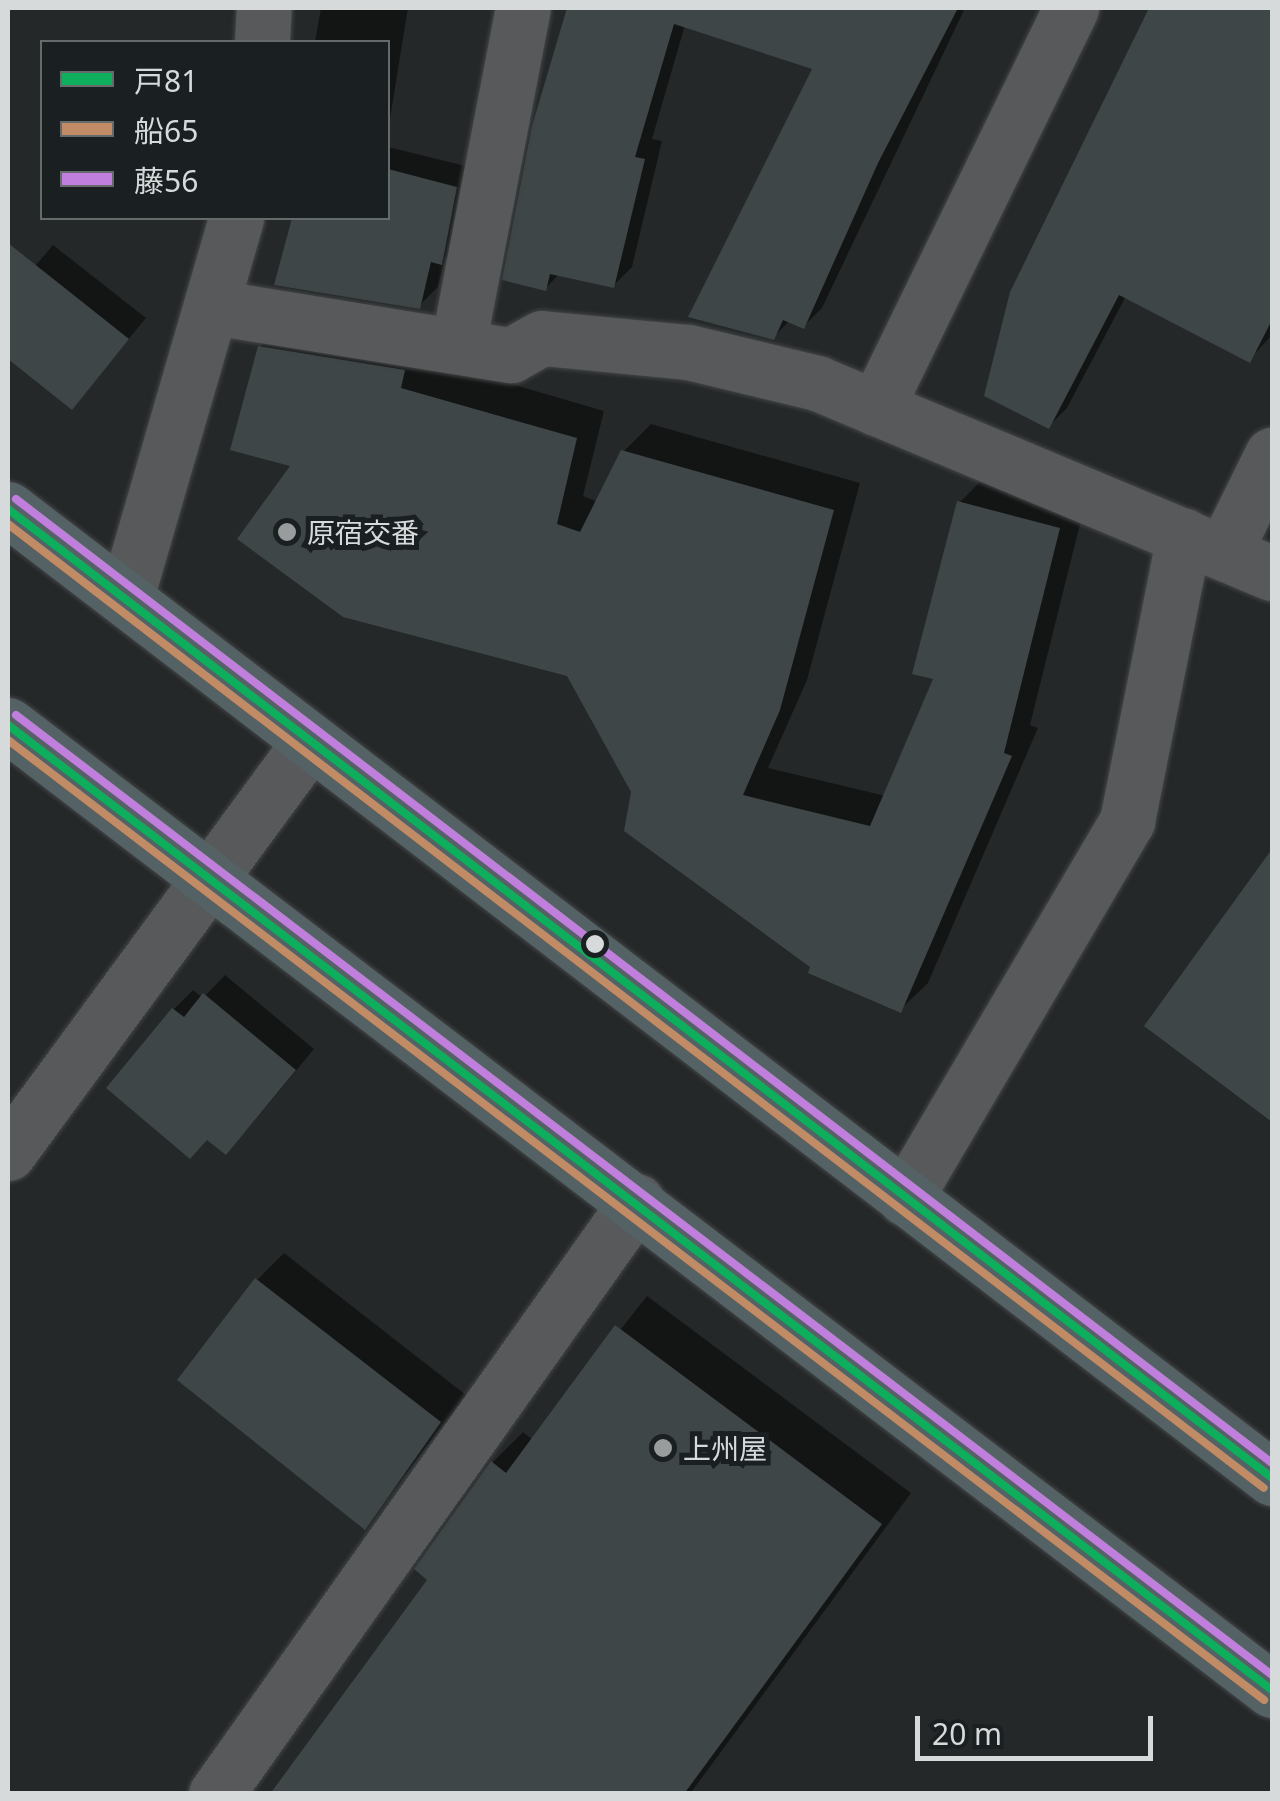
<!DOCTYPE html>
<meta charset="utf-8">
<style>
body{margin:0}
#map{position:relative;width:1280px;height:1801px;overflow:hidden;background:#252829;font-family:"Noto Sans","Noto Sans JP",sans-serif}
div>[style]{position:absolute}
.shadow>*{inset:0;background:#0007}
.building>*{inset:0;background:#3e4647}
.roads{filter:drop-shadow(0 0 2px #434546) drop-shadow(0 0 2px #434546)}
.minor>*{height:55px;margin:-27.5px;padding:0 27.5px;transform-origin:27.5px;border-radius:27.5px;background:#57595a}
.highway>*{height:55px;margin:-27.5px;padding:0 27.5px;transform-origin:27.5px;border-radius:27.5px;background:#556265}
.bus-1>*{height:8px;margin:-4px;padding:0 4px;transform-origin:4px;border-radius:4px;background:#0daf5c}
.bus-2>*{height:8px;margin:-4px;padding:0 4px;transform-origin:4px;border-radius:4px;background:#c18c65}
.bus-3>*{height:8px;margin:-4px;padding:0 4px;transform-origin:4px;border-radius:4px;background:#c07fdc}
.dots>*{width:28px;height:28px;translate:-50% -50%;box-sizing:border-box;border:5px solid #1a1f21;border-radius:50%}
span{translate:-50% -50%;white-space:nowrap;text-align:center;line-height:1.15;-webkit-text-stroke:10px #1a1f21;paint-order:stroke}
.poi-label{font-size:28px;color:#d6dadb}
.left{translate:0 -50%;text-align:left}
.frame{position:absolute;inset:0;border:10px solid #d6dadb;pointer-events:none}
.legend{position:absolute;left:40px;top:40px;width:350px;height:180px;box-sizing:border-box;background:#1a1f21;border:2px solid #656a6b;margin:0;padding:12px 18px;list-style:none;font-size:30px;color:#d6dadb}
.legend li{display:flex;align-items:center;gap:20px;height:50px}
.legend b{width:50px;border:2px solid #656a6b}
.scale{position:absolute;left:915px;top:1716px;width:238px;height:45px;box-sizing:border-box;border:5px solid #d6dadb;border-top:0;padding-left:12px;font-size:30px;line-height:35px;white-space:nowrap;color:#d6dadb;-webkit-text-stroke:8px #1a1f21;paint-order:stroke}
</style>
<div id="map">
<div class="shadow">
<i style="clip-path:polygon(321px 8px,408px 8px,388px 131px,388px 42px,315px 42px)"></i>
<i style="clip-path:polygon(570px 8px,965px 8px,822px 308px,804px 326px,790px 320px,773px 338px,816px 68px,685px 25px,652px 139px,662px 141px,632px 267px,613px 286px,560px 273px,545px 289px,534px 127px)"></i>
<i style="clip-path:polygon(1153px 8px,1272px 8px,1272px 335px,1249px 360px,1126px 296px,1067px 408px,1049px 426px,1012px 293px)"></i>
<i style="clip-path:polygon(388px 147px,474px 168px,459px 244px,445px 258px,438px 287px,419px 306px,277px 283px,293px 218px,388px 218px)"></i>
<i style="clip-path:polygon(53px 245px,146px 318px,72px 407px,8px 356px,8px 298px)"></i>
<i style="clip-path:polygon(288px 319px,604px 411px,583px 496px,598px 502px,623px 452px,651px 424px,860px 483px,807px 680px,768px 768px,886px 796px,936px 678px,959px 503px,987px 475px,1086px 500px,1030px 725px,1038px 728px,928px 983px,900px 1010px,813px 966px,634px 791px,569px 674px,295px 464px,260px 347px)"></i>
<i style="clip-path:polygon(1272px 852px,1272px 1118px,1147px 1026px)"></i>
<i style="clip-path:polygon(225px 975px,314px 1049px,245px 1132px,174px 1009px,193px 990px,203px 998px)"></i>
<i style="clip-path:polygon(284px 1253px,466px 1395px,365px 1527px,257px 1280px)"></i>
<i style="clip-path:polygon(647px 1296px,911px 1493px,690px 1794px,277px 1794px,431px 1579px,417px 1569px,493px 1462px,523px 1432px,533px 1440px)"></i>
</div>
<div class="building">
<i style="clip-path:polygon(567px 8px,958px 8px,878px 163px,804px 329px,783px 320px,774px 340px,688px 317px,812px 69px,674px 24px,635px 157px,645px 159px,614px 288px,550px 274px,546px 291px,502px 280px,532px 126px)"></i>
<i style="clip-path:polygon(1149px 8px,1272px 8px,1272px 320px,1250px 363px,1119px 295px,1049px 429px,984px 396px,1010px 292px)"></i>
<i style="clip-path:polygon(388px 169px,457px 187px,442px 265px,431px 262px,420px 309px,274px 285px,292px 218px,388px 218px)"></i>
<i style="clip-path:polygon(8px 243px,129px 339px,72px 410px,8px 359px)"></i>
<i style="clip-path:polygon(258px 346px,405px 370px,401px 388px,577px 438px,557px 524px,580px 532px,621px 450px,834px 510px,780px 710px,743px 795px,870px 826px,933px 679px,912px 674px,957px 501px,1060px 528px,1004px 753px,1012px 756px,901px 1013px,808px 973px,810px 967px,624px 831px,631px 792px,567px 676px,343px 617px,237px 539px,290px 466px,230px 450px)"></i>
<i style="clip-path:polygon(1272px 849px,1272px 1122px,1144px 1026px)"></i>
<i style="clip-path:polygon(203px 993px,296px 1070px,226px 1155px,207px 1140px,190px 1159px,106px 1088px,172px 1008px,184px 1017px)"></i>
<i style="clip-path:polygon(255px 1278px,441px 1422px,365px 1530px,177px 1380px)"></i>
<i style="clip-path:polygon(615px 1325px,882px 1524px,684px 1794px,270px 1794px,427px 1580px,414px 1569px,491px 1461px,506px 1473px)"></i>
</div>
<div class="roads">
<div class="minor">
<i style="left:262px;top:42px;width:34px;rotate:-87deg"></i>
<i style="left:213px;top:307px;width:302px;rotate:9.2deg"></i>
<i style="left:511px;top:355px;width:35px;rotate:-29deg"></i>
<i style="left:542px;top:338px;width:147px;rotate:5.5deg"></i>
<i style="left:688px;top:352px;width:133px;rotate:13.5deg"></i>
<i style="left:817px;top:383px;width:493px;rotate:22.7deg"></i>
<i style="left:458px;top:345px;width:343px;rotate:-79.1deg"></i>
<i style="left:876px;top:408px;width:445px;rotate:-64deg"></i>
<i style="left:1226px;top:548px;width:104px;rotate:-63.7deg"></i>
<i style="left:127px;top:594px;width:391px;rotate:-73.8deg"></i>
<i style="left:8px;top:1153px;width:509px;rotate:-53.72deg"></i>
<i style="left:905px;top:1198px;width:438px;rotate:-59.5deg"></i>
<i style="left:1127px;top:821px;width:291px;rotate:-78.7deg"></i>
<i style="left:216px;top:1794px;width:727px;rotate:-54.63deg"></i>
</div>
<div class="highway">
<i style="left:8px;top:509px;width:1593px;rotate:37.47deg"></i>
<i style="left:8px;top:725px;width:1590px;rotate:37.36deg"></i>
</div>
</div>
<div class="bus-1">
<i style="left:8px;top:509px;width:1593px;rotate:37.47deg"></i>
<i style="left:8px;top:725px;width:1590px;rotate:37.36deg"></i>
</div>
<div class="bus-2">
<i style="left:8px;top:524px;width:1583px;rotate:37.51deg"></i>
<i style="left:8px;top:740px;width:1581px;rotate:37.39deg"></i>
</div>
<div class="bus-3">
<i style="left:16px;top:499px;width:1583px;rotate:37.51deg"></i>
<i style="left:16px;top:715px;width:1581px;rotate:37.39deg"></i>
</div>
<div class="dots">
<i style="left:287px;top:532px;background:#989c9d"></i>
<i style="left:595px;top:944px;background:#d6dadb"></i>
<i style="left:663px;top:1448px;background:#989c9d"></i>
</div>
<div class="poi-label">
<span class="left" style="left:307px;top:532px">原宿交番</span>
<span class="left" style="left:683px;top:1448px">上州屋</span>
</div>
<div class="frame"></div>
<ul class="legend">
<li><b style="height:12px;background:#0daf5c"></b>戸81</li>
<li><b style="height:12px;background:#c18c65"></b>船65</li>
<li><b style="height:12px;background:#c07fdc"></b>藤56</li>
</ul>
<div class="scale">20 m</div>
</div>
